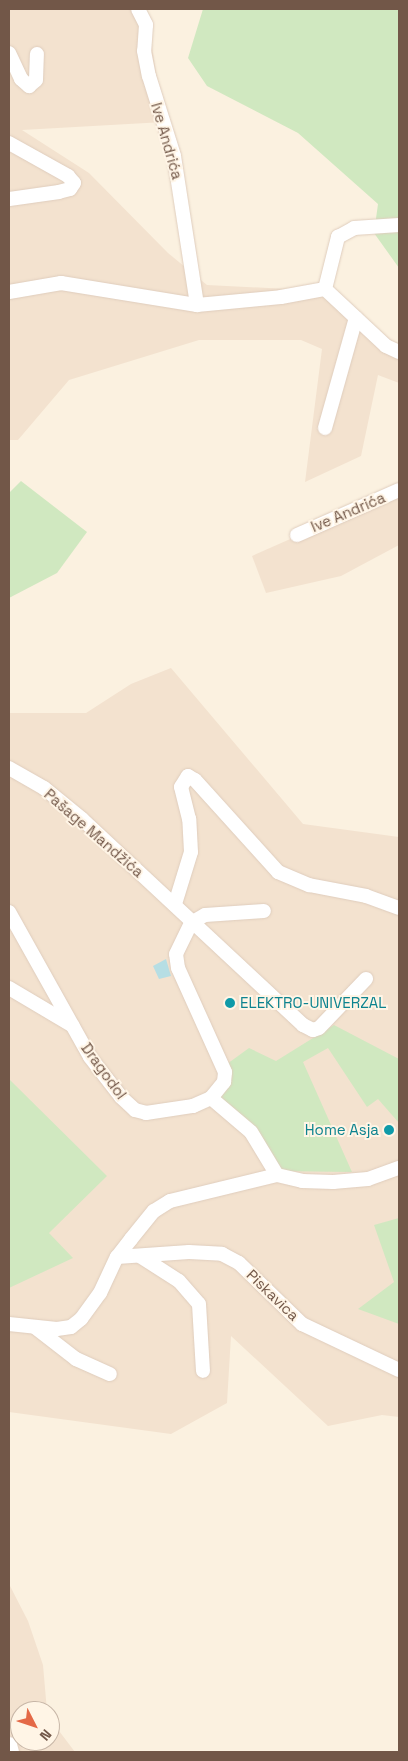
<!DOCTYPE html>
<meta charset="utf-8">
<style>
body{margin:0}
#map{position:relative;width:408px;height:1761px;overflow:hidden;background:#fbf1e0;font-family:"Space Grotesk",sans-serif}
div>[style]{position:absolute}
.residential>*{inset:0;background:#f3e2cf}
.green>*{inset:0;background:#d0e8c0}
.water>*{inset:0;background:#b6dee4}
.roads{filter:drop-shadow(0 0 1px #dfcdbd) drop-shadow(0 0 1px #dfcdbd)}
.minor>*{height:14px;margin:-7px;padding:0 7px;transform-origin:7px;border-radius:7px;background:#fff}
.tertiary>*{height:16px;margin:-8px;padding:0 8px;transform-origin:8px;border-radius:8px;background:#fff}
.dots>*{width:14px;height:14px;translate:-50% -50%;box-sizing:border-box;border:2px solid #fff5e6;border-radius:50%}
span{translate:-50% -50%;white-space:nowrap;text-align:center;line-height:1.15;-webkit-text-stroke:4px #fff5e6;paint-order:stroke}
.street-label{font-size:15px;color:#725748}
.culture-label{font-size:15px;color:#0d838f}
.left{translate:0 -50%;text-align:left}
.right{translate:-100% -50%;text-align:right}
.frame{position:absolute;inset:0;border:10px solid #725748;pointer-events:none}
.north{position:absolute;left:10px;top:1701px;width:50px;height:50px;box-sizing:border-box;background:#fff5e6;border:1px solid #c7b6a7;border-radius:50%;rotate:131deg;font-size:14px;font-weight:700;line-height:20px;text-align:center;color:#725748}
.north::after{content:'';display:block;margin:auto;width:18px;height:22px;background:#e46947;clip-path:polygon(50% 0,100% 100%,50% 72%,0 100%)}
</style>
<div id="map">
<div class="residential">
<i style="clip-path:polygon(9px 9px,146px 9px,164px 122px,22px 130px,89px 173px,168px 253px,207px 285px,327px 291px,399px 356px,399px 383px,378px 375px,361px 456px,305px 482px,322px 349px,301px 340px,199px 340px,69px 380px,18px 440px,9px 440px)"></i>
<i style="clip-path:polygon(399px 491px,399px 545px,341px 576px,266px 593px,252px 556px)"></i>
<i style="clip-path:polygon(171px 668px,303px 824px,399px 837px,399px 1417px,382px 1415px,328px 1426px,231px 1336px,227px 1403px,171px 1434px,9px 1412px,9px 713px,86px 713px,131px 684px)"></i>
<i style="clip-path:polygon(9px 1584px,28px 1621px,43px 1665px,47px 1711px,20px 1711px,20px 1741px,50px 1741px,50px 1719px,75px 1752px,9px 1752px)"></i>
</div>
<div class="green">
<i style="clip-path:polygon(203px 9px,399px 9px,399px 268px,374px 233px,378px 204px,298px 133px,207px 86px,188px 58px)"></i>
<i style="clip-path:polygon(21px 481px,87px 532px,57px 573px,9px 598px,9px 493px)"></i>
<i style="clip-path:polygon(334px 1025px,399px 1059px,399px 1123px,378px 1099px,367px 1107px,328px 1048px,303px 1062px,352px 1172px,274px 1171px,251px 1132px,216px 1106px,227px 1064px,249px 1048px,276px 1061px)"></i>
<i style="clip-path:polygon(9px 1079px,107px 1176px,49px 1233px,73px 1258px,9px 1288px)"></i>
<i style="clip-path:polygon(399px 1218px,399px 1324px,358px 1309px,394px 1282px,374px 1225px)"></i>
</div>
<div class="water">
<i style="clip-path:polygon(166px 959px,171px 976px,159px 979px,153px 966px)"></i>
</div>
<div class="roads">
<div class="minor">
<i style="left:138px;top:9px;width:18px;rotate:63deg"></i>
<i style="left:146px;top:25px;width:26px;rotate:94deg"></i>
<i style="left:144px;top:51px;width:25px;rotate:79deg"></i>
<i style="left:149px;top:76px;width:84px;rotate:72.6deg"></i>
<i style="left:174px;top:156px;width:151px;rotate:81.2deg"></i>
<i style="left:9px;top:53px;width:29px;rotate:65deg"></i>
<i style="left:21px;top:79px;width:11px;rotate:41deg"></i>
<i style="left:29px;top:86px;width:9px;rotate:-41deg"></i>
<i style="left:36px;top:80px;width:26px;rotate:-88deg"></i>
<i style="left:9px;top:143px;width:68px;rotate:29.2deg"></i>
<i style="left:68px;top:176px;width:9px;rotate:49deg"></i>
<i style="left:74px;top:183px;width:7px;rotate:124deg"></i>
<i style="left:70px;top:189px;width:11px;rotate:165deg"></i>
<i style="left:59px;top:192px;width:50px;rotate:172deg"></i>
<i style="left:325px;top:289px;width:54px;rotate:-76deg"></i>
<i style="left:338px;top:237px;width:18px;rotate:-29deg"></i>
<i style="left:354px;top:228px;width:45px;rotate:-3.8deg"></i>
<i style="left:325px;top:289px;width:83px;rotate:43.1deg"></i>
<i style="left:386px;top:346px;width:14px;rotate:25deg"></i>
<i style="left:9px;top:292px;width:53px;rotate:-9.8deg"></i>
<i style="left:61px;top:283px;width:138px;rotate:9.2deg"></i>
<i style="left:197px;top:305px;width:84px;rotate:-5.4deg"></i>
<i style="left:281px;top:297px;width:45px;rotate:-10.3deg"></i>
<i style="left:325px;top:428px;width:114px;rotate:-74.3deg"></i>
<i style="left:297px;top:535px;width:111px;rotate:-23.8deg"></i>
<i style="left:9px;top:768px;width:40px;rotate:29.7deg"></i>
<i style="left:44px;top:788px;width:49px;rotate:39.2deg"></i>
<i style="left:82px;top:819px;width:302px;rotate:43deg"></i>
<i style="left:303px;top:1025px;width:11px;rotate:27deg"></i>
<i style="left:313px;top:1030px;width:6px;rotate:-18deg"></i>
<i style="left:319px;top:1028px;width:68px;rotate:-46.2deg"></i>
<i style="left:175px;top:904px;width:54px;rotate:-72.9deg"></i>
<i style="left:191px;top:852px;width:33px;rotate:-93deg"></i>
<i style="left:189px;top:819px;width:33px;rotate:-104deg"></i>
<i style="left:181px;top:787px;width:13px;rotate:-58deg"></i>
<i style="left:188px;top:776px;width:8px;rotate:30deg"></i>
<i style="left:195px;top:780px;width:124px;rotate:47.9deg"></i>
<i style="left:278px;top:872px;width:34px;rotate:23deg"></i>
<i style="left:309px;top:885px;width:58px;rotate:10.9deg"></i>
<i style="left:366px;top:896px;width:35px;rotate:20deg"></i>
<i style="left:9px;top:912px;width:166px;rotate:60.8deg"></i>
<i style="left:90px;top:1057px;width:51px;rotate:52.2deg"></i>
<i style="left:121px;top:1097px;width:19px;rotate:43deg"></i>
<i style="left:135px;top:1110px;width:11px;rotate:15deg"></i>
<i style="left:146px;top:1113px;width:48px;rotate:-8.5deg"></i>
<i style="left:193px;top:1106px;width:20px;rotate:-24deg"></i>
<i style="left:211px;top:1098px;width:52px;rotate:40.4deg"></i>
<i style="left:251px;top:1132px;width:50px;rotate:58.8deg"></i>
<i style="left:9px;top:988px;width:74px;rotate:30.7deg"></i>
<i style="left:211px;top:1098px;width:21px;rotate:-51deg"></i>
<i style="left:224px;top:1082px;width:10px;rotate:-84deg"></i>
<i style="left:225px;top:1072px;width:114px;rotate:-114.3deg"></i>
<i style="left:178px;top:968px;width:14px;rotate:-98deg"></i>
<i style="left:176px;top:954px;width:34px;rotate:-64deg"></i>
<i style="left:191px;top:923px;width:16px;rotate:-30deg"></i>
<i style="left:205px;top:915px;width:59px;rotate:-3.9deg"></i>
<i style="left:140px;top:1256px;width:46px;rotate:32.7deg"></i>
<i style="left:179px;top:1281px;width:30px;rotate:49deg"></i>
<i style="left:199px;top:1304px;width:67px;rotate:86.6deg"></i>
<i style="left:117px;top:1257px;width:72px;rotate:-4deg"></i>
<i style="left:189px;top:1252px;width:33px;rotate:3deg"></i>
<i style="left:222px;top:1254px;width:19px;rotate:28deg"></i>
<i style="left:239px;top:1263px;width:88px;rotate:44.1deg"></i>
<i style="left:302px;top:1324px;width:107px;rotate:25.4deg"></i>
<i style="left:9px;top:1324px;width:48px;rotate:5.9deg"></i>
<i style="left:57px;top:1329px;width:14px;rotate:-8deg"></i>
<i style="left:71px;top:1327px;width:13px;rotate:-39deg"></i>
<i style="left:81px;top:1319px;width:32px;rotate:-54deg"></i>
<i style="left:100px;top:1293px;width:40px;rotate:-65deg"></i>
<i style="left:117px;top:1257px;width:23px;rotate:-52deg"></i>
<i style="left:131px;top:1239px;width:36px;rotate:-51deg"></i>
<i style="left:154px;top:1211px;width:19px;rotate:-32deg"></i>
<i style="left:170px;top:1201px;width:110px;rotate:-13.7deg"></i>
<i style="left:277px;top:1175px;width:26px;rotate:13deg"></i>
<i style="left:302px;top:1181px;width:31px;rotate:2deg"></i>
<i style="left:333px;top:1182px;width:35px;rotate:-5deg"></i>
<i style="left:368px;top:1179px;width:33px;rotate:-20deg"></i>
<i style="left:36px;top:1328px;width:51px;rotate:37.8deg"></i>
<i style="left:76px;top:1359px;width:37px;rotate:24deg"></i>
</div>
<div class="tertiary">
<i style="left:9px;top:1745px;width:7px;rotate:74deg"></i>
</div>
</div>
<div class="dots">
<i style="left:230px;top:1003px;background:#0f9aa8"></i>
<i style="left:389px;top:1130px;background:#0f9aa8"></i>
</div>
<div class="street-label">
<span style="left:167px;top:141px;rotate:74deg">Ive Andrića</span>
<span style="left:348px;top:512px;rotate:-23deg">Ive Andrića</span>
<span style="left:94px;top:833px;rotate:41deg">Pašage Mandžića</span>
<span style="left:104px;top:1071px;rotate:54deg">Dragodol</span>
<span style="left:273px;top:1295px;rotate:44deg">Piskavica</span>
</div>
<div class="culture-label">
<span class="left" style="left:240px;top:1003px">ELEKTRO-UNIVERZAL</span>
<span class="right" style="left:379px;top:1130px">Home Asja</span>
</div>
<div class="frame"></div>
<div class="north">N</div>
</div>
